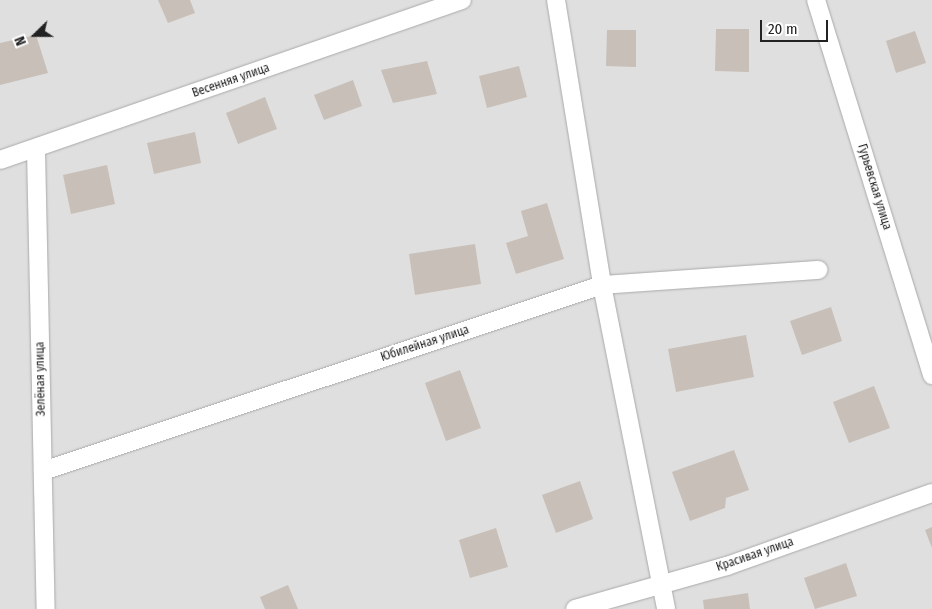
<!DOCTYPE html>
<meta charset="utf-8">
<style>
body{margin:0}
#map{position:relative;width:932px;height:609px;overflow:hidden;background:#f2efe9;font-family:"Fira Sans Condensed",sans-serif}
div>[style]{position:absolute}
.residential>*{inset:0;background:#e0dfdf}
.building>*{inset:0;background:#c7bfb8}
.roads{filter:drop-shadow(0 0 1px #a9a9a9) drop-shadow(0 0 1px #a9a9a9)}
.street>*{height:18px;margin:-9px;padding:0 9px;transform-origin:9px;border-radius:9px;background:#fff}
span{translate:-50% -50%;white-space:nowrap;text-align:center;line-height:1.15;-webkit-text-stroke:4px #fff;paint-order:stroke}
.street-label{font-size:12px;color:#222}
.north{position:absolute;left:10px;top:10px;width:50px;height:50px;-webkit-text-stroke:4px #fff;paint-order:stroke;rotate:248deg;font-size:14px;font-weight:700;line-height:20px;text-align:center;color:#222}
.north::after{content:'';display:block;margin:auto;width:18px;height:22px;background:#222;clip-path:polygon(50% 0,100% 100%,50% 72%,0 100%)}
.scale{position:absolute;left:760px;top:20px;width:68px;height:22px;box-sizing:border-box;border:2px solid #222;border-top:0;padding-left:6px;font-size:15px;line-height:18px;white-space:nowrap;color:#222;-webkit-text-stroke:4px #fff;paint-order:stroke}
</style>
<div id="map">
<div class="residential">
<i style="clip-path:polygon(0 0,932px 0,932px 609px,0 609px)"></i>
</div>
<div class="building">
<i style="clip-path:polygon(158px 0,190px 0,195px 13px,168px 23px)"></i>
<i style="clip-path:polygon(716px 29px,749px 29px,749px 72px,715px 71px)"></i>
<i style="clip-path:polygon(607px 30px,636px 30px,636px 67px,606px 66px)"></i>
<i style="clip-path:polygon(915px 31px,926px 63px,896px 73px,886px 41px)"></i>
<i style="clip-path:polygon(36px 35px,48px 73px,0 85px,0 43px)"></i>
<i style="clip-path:polygon(427px 61px,437px 94px,393px 103px,381px 70px)"></i>
<i style="clip-path:polygon(519px 66px,527px 97px,487px 108px,479px 76px)"></i>
<i style="clip-path:polygon(353px 80px,362px 106px,324px 120px,314px 95px)"></i>
<i style="clip-path:polygon(265px 97px,277px 129px,238px 144px,226px 113px)"></i>
<i style="clip-path:polygon(195px 132px,201px 163px,154px 174px,147px 143px)"></i>
<i style="clip-path:polygon(107px 165px,115px 204px,71px 214px,63px 175px)"></i>
<i style="clip-path:polygon(547px 203px,564px 259px,516px 274px,506px 243px,528px 236px,521px 211px)"></i>
<i style="clip-path:polygon(475px 244px,481px 284px,415px 295px,409px 254px)"></i>
<i style="clip-path:polygon(831px 307px,842px 341px,802px 355px,790px 321px)"></i>
<i style="clip-path:polygon(746px 335px,754px 377px,676px 392px,668px 349px)"></i>
<i style="clip-path:polygon(460px 370px,481px 428px,446px 441px,425px 383px)"></i>
<i style="clip-path:polygon(874px 386px,890px 428px,849px 443px,833px 402px)"></i>
<i style="clip-path:polygon(734px 450px,749px 490px,726px 498px,725px 508px,690px 521px,672px 472px)"></i>
<i style="clip-path:polygon(580px 481px,593px 519px,556px 533px,542px 495px)"></i>
<i style="clip-path:polygon(932px 527px,932px 548px,925px 530px)"></i>
<i style="clip-path:polygon(496px 528px,508px 567px,470px 578px,459px 540px)"></i>
<i style="clip-path:polygon(846px 563px,857px 596px,815px 609px,804px 578px)"></i>
<i style="clip-path:polygon(288px 585px,298px 609px,265px 609px,260px 597px)"></i>
<i style="clip-path:polygon(748px 593px,750px 609px,704px 609px,703px 600px)"></i>
</div>
<div class="roads">
<div class="street">
<i style="left:556px;top:0;width:289px;rotate:80.8deg"></i>
<i style="left:602px;top:285px;width:330px;rotate:78.8deg"></i>
<i style="left:816px;top:0;width:393px;rotate:72.8deg"></i>
<i style="left:36px;top:150px;width:459px;rotate:88.8deg"></i>
<i style="left:0;top:160px;width:489px;rotate:-19.1deg"></i>
<i style="left:43px;top:471px;width:589px;rotate:-18.4deg"></i>
<i style="left:602px;top:285px;width:217px;rotate:-4deg"></i>
<i style="left:575px;top:609px;width:158px;rotate:-15.8deg"></i>
<i style="left:727px;top:566px;width:218px;rotate:-19.6deg"></i>
</div>
</div>
<div class="street-label">
<span style="left:231px;top:81px;rotate:-19deg">Весенняя улица</span>
<span style="left:874px;top:187px;rotate:73deg">Гурьевская улица</span>
<span style="left:425px;top:344px;rotate:-18deg">Юбилейная улица</span>
<span style="left:41px;top:379px;rotate:-91deg">Зелёная улица</span>
<span style="left:755px;top:555px;rotate:-19deg">Красивая улица</span>
</div>
<div class="north">N</div>
<div class="scale">20 m</div>
</div>
